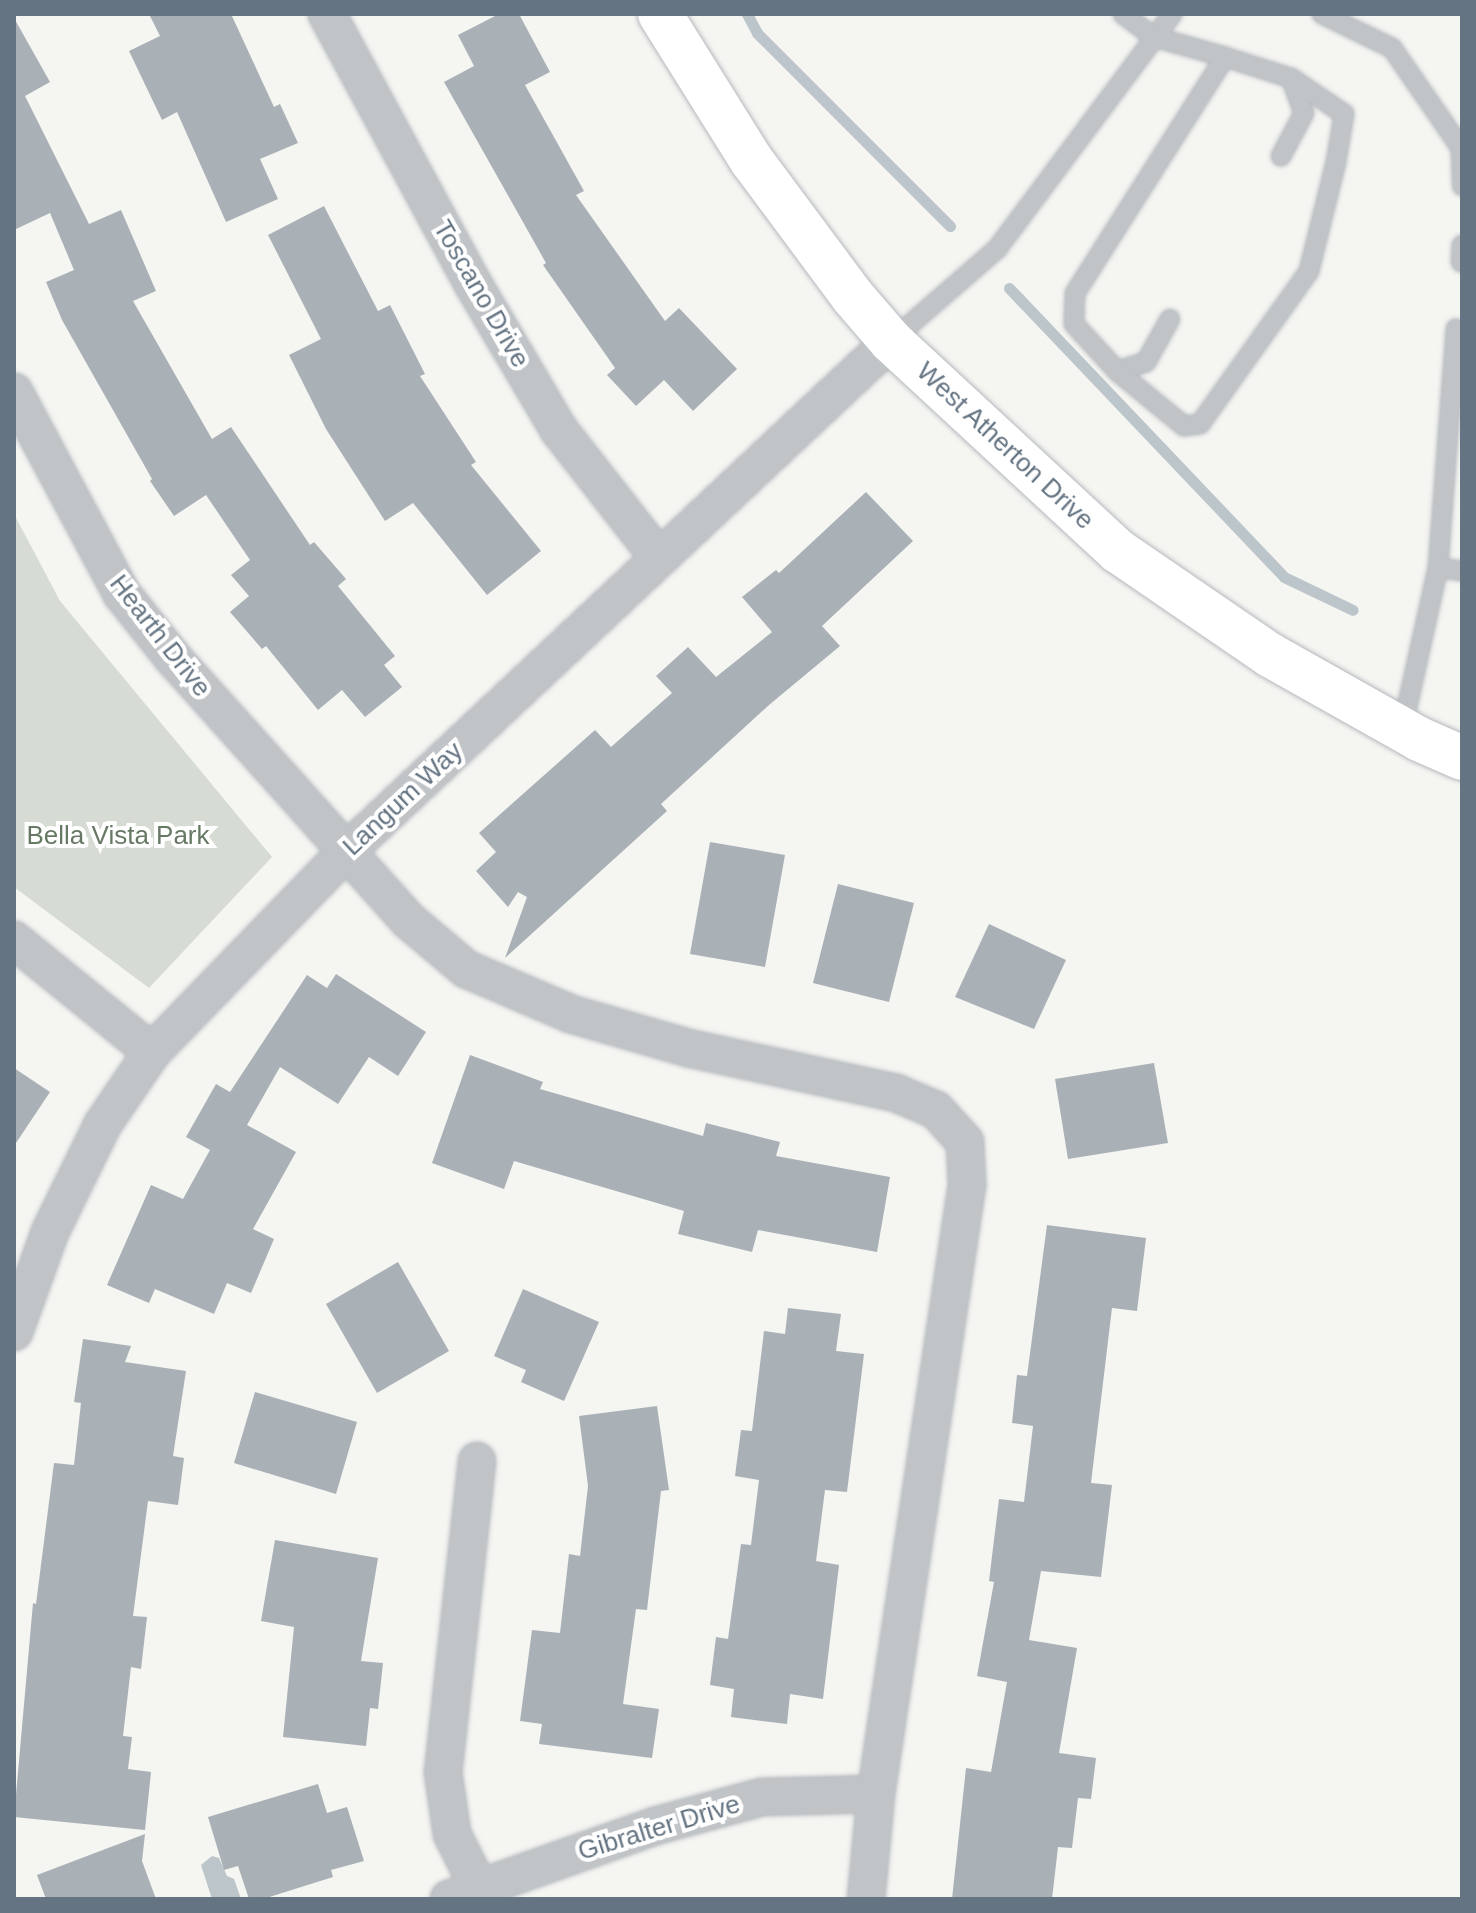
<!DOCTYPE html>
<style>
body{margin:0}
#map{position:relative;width:1476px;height:1913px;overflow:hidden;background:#f5f5f2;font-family:Helvetica,sans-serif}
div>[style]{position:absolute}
.green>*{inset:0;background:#d6dcd3}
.water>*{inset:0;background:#bcc5ca}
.stream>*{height:11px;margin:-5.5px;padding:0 5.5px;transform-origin:5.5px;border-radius:5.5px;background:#bcc5ca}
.building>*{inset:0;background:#aab1b6}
.roads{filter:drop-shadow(0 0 2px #b5b9be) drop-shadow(0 0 2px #b5b9be)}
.lane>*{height:18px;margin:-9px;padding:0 9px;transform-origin:9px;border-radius:9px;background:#c0c4c7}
.street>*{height:36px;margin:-18px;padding:0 18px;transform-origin:18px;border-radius:18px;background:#c0c4c7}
.secondary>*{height:44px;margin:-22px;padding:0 22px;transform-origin:22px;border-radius:22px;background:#fff}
span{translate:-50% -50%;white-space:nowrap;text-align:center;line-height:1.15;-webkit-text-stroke:8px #fff;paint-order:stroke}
.street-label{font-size:26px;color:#657482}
.park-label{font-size:26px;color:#677964}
.frame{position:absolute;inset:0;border:16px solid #657482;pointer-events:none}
</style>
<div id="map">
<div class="green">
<i style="clip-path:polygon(14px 514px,60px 601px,272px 857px,149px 988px,14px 887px)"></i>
</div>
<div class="water">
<i style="clip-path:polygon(212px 1856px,219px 1858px,227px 1876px,234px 1879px,241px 1899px,212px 1899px,201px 1865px)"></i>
</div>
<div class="stream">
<i style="left:747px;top:14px;width:21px;rotate:62deg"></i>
<i style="left:757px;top:33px;width:273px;rotate:45deg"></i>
<i style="left:1009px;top:288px;width:399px;rotate:46.4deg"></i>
<i style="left:1284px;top:577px;width:76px;rotate:25.6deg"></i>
</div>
<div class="building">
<i style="clip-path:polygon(149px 14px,231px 14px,274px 107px,280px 104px,298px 143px,260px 159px,278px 199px,226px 222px,177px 112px,162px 120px,129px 51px,160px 36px)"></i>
<i style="clip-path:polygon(499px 14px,519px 14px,550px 72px,525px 85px,584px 191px,576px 195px,665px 321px,679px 308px,737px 369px,693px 411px,664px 380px,636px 406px,607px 375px,615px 368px,543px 265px,546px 263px,444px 82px,474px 66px,458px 35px)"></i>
<i style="clip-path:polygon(14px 18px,50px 82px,25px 96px,89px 224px,121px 210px,156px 291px,133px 301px,212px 439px,231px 427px,310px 545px,314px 542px,346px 579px,338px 586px,395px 656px,384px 665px,402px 687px,365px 717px,342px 690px,318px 710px,266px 646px,262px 649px,230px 612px,249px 596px,231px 575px,250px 560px,206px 495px,174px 516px,150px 481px,152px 479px,62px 320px,46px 282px,74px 270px,50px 213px,14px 230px)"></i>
<i style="clip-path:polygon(324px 206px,378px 311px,390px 305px,425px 374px,420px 376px,476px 462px,471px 465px,541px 551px,487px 595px,413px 503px,385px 521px,326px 429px,289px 355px,321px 339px,268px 235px)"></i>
<i style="clip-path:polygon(866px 492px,913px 541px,822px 626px,840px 646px,769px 705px,661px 804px,667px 811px,505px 958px,527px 897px,518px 892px,508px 907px,476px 871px,496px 852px,479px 833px,595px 730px,611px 747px,672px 693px,656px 676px,688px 647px,716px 677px,772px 632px,742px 597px,776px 570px,779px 573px)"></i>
<i style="clip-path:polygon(710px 842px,785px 855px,765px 967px,690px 954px)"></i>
<i style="clip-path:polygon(838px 884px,914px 903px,889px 1002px,813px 983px)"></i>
<i style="clip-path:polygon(989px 924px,1066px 960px,1034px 1029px,955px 997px)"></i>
<i style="clip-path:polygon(336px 974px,426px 1032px,398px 1076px,369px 1057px,338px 1104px,280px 1067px,247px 1125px,296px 1152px,253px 1229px,274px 1239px,251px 1293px,227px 1283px,214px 1314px,155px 1289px,149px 1303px,107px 1285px,151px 1185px,183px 1199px,210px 1150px,186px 1137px,216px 1084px,230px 1092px,307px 975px,327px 988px)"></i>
<i style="clip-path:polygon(470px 1055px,543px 1082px,540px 1089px,703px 1136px,706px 1123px,780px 1142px,776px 1156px,890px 1177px,877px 1252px,758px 1230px,752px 1252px,678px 1234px,684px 1211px,514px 1161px,504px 1189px,432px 1163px)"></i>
<i style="clip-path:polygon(1154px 1063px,1168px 1143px,1068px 1159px,1055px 1079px)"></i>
<i style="clip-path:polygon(14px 1068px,50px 1092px,14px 1146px)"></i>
<i style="clip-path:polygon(1047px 1225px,1146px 1238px,1137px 1311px,1112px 1308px,1091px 1483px,1112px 1485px,1101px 1577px,1041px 1571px,1029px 1640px,1077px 1648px,1059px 1753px,1096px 1758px,1091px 1799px,1078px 1798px,1072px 1848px,1058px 1847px,1052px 1899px,952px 1899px,966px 1768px,991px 1772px,1007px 1682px,977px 1676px,994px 1582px,989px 1581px,999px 1499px,1024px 1502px,1033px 1426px,1012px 1423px,1017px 1375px,1027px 1376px)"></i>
<i style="clip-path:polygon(398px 1262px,449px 1351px,377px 1393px,326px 1304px)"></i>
<i style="clip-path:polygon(523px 1289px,599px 1322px,564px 1401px,521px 1382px,526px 1370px,494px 1356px)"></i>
<i style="clip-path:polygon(788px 1308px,841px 1314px,836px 1351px,864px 1354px,847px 1492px,825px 1490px,816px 1561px,839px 1565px,823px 1699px,790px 1694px,787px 1724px,731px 1717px,734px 1689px,710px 1685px,716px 1637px,728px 1639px,741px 1544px,751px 1545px,759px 1480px,735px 1476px,741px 1430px,752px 1431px,764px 1331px,785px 1334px)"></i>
<i style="clip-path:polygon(83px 1339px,131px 1346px,125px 1362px,186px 1371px,173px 1456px,184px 1458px,178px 1505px,148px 1501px,133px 1616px,147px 1617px,141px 1669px,131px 1667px,123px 1736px,132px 1737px,128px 1769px,151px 1772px,145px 1830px,14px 1817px,33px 1603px,36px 1604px,54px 1463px,74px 1465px,81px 1403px,74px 1402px)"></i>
<i style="clip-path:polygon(255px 1392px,357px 1422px,336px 1494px,234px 1463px)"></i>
<i style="clip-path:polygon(657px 1406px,669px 1490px,661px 1491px,647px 1610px,636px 1609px,623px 1704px,659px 1709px,652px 1758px,539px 1744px,542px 1724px,520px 1721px,532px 1630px,560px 1633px,569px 1554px,580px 1556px,588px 1486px,579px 1416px)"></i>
<i style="clip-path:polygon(275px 1540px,378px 1558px,361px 1661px,383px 1663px,378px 1709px,370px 1708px,366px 1746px,283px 1737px,294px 1627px,261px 1621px)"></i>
<i style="clip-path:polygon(318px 1784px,327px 1813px,347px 1807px,364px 1861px,331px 1870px,333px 1877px,263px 1899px,249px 1899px,238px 1866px,224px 1870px,208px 1817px)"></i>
<i style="clip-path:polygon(145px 1834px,142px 1861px,156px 1899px,46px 1899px,37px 1875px)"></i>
</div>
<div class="roads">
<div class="lane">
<i style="left:1123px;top:14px;width:39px;rotate:37deg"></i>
<i style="left:1154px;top:37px;width:74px;rotate:15.7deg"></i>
<i style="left:1225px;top:57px;width:280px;rotate:122.4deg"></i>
<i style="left:1075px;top:293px;width:31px;rotate:92deg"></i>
<i style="left:1074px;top:324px;width:64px;rotate:47.5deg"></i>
<i style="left:1117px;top:371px;width:30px;rotate:-17deg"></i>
<i style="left:1146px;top:362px;width:49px;rotate:-60.8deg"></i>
<i style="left:1322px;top:14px;width:78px;rotate:25.9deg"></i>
<i style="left:1392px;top:48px;width:121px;rotate:55.4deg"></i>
<i style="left:1461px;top:148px;width:38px;rotate:88deg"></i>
<i style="left:1225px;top:57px;width:69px;rotate:17.7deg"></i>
<i style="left:1291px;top:78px;width:37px;rotate:70deg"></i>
<i style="left:1304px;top:113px;width:49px;rotate:118.1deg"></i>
<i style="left:1461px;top:262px;width:17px;rotate:-87deg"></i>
<i style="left:891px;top:341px;width:140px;rotate:-41deg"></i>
<i style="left:997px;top:249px;width:293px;rotate:-53.3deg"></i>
<i style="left:1117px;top:371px;width:87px;rotate:39.4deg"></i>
<i style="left:1184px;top:426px;width:16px;rotate:-7deg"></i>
<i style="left:1200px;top:424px;width:188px;rotate:-54.5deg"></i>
<i style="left:1309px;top:271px;width:112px;rotate:-76.1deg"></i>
<i style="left:1336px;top:162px;width:49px;rotate:-80.5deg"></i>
<i style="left:1344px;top:114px;width:64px;rotate:-145.8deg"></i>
<i style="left:1438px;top:568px;width:24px;rotate:7deg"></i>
<i style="left:1402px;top:730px;width:166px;rotate:-77.5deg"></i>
<i style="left:1438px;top:568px;width:240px;rotate:-85.7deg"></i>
</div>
<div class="street">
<i style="left:327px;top:14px;width:307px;rotate:61.6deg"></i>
<i style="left:473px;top:284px;width:169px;rotate:59.5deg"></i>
<i style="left:559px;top:430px;width:162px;rotate:52deg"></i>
<i style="left:14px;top:392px;width:229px;rotate:61.9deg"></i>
<i style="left:122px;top:594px;width:82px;rotate:51.4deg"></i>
<i style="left:173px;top:658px;width:352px;rotate:48.1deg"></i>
<i style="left:408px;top:920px;width:76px;rotate:40.2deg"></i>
<i style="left:466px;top:969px;width:114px;rotate:23.2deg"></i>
<i style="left:571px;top:1014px;width:122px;rotate:16.2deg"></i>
<i style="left:688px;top:1048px;width:213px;rotate:12.2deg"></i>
<i style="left:896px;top:1093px;width:43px;rotate:23deg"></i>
<i style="left:936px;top:1110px;width:43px;rotate:47.8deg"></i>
<i style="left:965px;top:1142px;width:43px;rotate:87.3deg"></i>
<i style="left:967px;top:1185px;width:616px;rotate:98.5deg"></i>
<i style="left:876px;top:1794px;width:105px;rotate:95.4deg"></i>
<i style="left:14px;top:940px;width:178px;rotate:39.1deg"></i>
<i style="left:14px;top:1332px;width:106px;rotate:-70.2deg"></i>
<i style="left:50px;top:1232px;width:120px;rotate:-63.9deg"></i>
<i style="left:103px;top:1124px;width:87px;rotate:-55.8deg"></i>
<i style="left:152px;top:1052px;width:280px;rotate:-45.9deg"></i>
<i style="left:347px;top:851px;width:746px;rotate:-43.15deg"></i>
<i style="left:477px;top:1461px;width:313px;rotate:96.2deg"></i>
<i style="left:443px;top:1772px;width:63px;rotate:81.7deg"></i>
<i style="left:452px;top:1834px;width:60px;rotate:63.4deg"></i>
<i style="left:449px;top:1899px;width:219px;rotate:-19.5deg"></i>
<i style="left:655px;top:1826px;width:111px;rotate:-15.2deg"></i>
<i style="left:762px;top:1797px;width:114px;rotate:-1.5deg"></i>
</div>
<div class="secondary">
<i style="left:660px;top:14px;width:173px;rotate:58deg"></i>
<i style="left:752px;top:161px;width:169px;rotate:53.4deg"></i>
<i style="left:853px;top:297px;width:58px;rotate:49.2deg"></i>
<i style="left:891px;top:341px;width:309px;rotate:42.8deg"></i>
<i style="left:1118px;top:551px;width:184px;rotate:34.4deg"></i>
<i style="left:1270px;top:655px;width:171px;rotate:29.4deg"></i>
<i style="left:1419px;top:739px;width:47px;rotate:23.8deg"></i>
</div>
</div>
<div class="street-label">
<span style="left:481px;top:294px;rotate:60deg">Toscano Drive</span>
<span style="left:1005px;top:446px;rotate:43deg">West Atherton Drive</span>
<span style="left:160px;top:636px;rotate:52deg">Hearth Drive</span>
<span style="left:403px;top:799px;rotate:-43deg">Langum Way</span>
<span style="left:659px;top:1828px;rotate:-17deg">Gibralter Drive</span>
</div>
<div class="park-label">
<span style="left:118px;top:836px">Bella Vista Park</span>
</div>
<div class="frame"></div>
</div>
